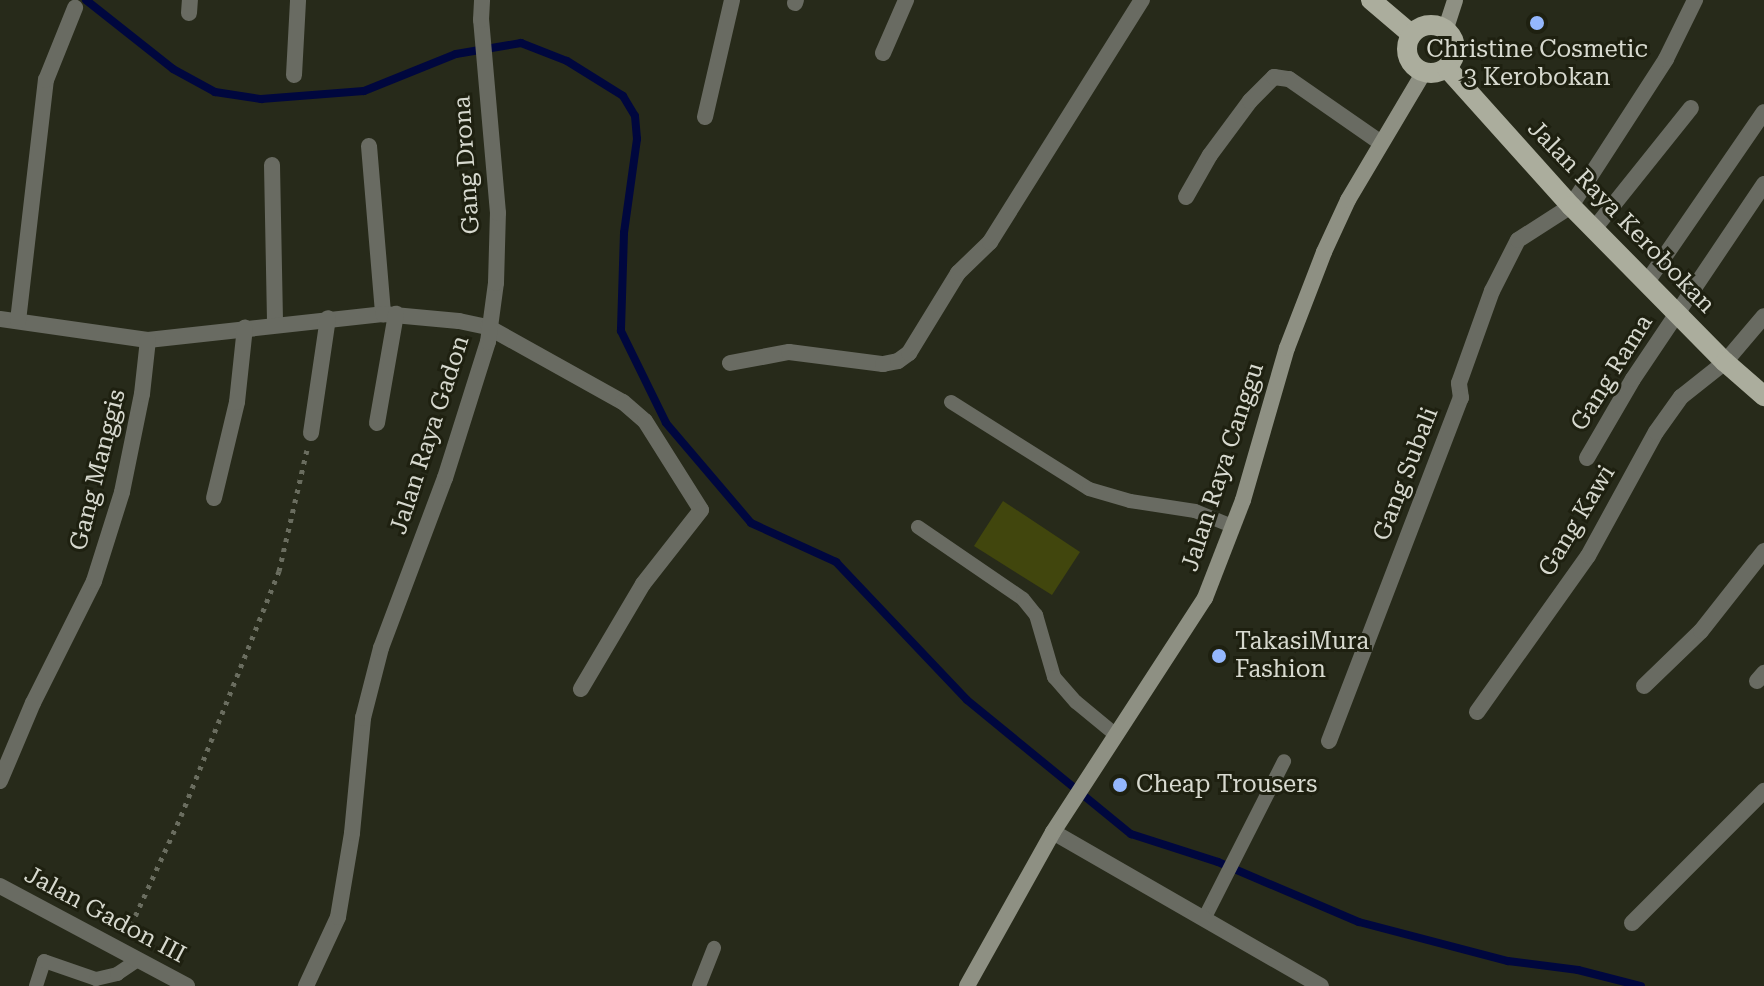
<!DOCTYPE html>
<style>
body{margin:0}
#map{position:relative;width:1764px;height:986px;overflow:hidden;background:#272a1a;font-family:"Roboto Serif",serif}
div>[style]{position:absolute}
.green>*{inset:0;background:#41460d}
.stream>*{height:8px;margin:-4px;padding:0 4px;transform-origin:4px;border-radius:4px;background:#00073e}
.path>*{height:5px;margin-top:-2.5px;transform-origin:0;background:repeating-linear-gradient(90deg,#6a6d5f 0 4px,transparent 0 10px)}
.lane>*{height:14px;margin:-7px;padding:0 7px;transform-origin:7px;border-radius:7px;background:#696b62}
.street>*{height:16px;margin:-8px;padding:0 8px;transform-origin:8px;border-radius:8px;background:#696b62}
.secondary>*{height:16px;margin:-8px;padding:0 8px;transform-origin:8px;border-radius:8px;background:#8e9083}
.primary>*{height:20px;margin:-10px;padding:0 10px;transform-origin:10px;border-radius:10px;background:#abad9d}
.primary>.ring{margin:-10px;padding:0;box-sizing:content-box;background:none;border:20px solid #abad9d;border-radius:50%}
.dots>*{width:22px;height:22px;translate:-50% -50%;box-sizing:border-box;border:4px solid #1e2010;border-radius:50%}
span{translate:-50% -50%;white-space:nowrap;text-align:center;line-height:1.15;-webkit-text-stroke:6px #1e2010;paint-order:stroke}
.poi-label{font-size:24px;color:#d7d9cf}
.left{translate:0 -50%;text-align:left}
.street-label{font-size:24px;color:#d7d9cf}
</style>
<div id="map">
<div class="green">
<i style="clip-path:polygon(1003px 501px,1080px 552px,1052px 595px,974px 546px)"></i>
</div>
<div class="stream">
<i style="left:86px;top:0;width:111px;rotate:38.4deg"></i>
<i style="left:173px;top:69px;width:48px;rotate:28.7deg"></i>
<i style="left:215px;top:92px;width:47px;rotate:8.7deg"></i>
<i style="left:261px;top:99px;width:103px;rotate:-4.4deg"></i>
<i style="left:364px;top:91px;width:99px;rotate:-21.9deg"></i>
<i style="left:456px;top:54px;width:66px;rotate:-9.6deg"></i>
<i style="left:521px;top:43px;width:49px;rotate:21.4deg"></i>
<i style="left:567px;top:61px;width:66px;rotate:32deg"></i>
<i style="left:623px;top:96px;width:23px;rotate:59deg"></i>
<i style="left:635px;top:116px;width:23px;rotate:85deg"></i>
<i style="left:637px;top:139px;width:95px;rotate:97.9deg"></i>
<i style="left:624px;top:233px;width:98px;rotate:91.8deg"></i>
<i style="left:621px;top:331px;width:102px;rotate:63.9deg"></i>
<i style="left:666px;top:423px;width:131px;rotate:49.6deg"></i>
<i style="left:751px;top:523px;width:94px;rotate:24.6deg"></i>
<i style="left:836px;top:562px;width:190px;rotate:46.5deg"></i>
<i style="left:967px;top:700px;width:212px;rotate:39.3deg"></i>
<i style="left:1131px;top:834px;width:91px;rotate:17.8deg"></i>
<i style="left:1218px;top:862px;width:153px;rotate:23.1deg"></i>
<i style="left:1359px;top:922px;width:154px;rotate:14.7deg"></i>
<i style="left:1508px;top:961px;width:71px;rotate:7.3deg"></i>
<i style="left:1578px;top:970px;width:65px;rotate:14.3deg"></i>
</div>
<div class="path">
<i style="left:127px;top:934px;width:130px;rotate:-65.4deg"></i>
<i style="left:181px;top:816px;width:264px;rotate:-68.2deg"></i>
<i style="left:279px;top:571px;width:124px;rotate:-77deg"></i>
</div>
<div class="lane">
<i style="left:951px;top:402px;width:163px;rotate:32.2deg"></i>
<i style="left:1089px;top:489px;width:43px;rotate:16.3deg"></i>
<i style="left:1130px;top:501px;width:66px;rotate:8.7deg"></i>
<i style="left:1195px;top:511px;width:40px;rotate:22deg"></i>
<i style="left:918px;top:527px;width:127px;rotate:34.4deg"></i>
<i style="left:1023px;top:599px;width:21px;rotate:51deg"></i>
<i style="left:1036px;top:615px;width:65px;rotate:73.8deg"></i>
<i style="left:1054px;top:677px;width:33px;rotate:49deg"></i>
<i style="left:1076px;top:702px;width:52px;rotate:39.5deg"></i>
<i style="left:1204px;top:919px;width:177px;rotate:-63.1deg"></i>
<i style="left:36px;top:986px;width:26px;rotate:-72deg"></i>
<i style="left:44px;top:961px;width:55px;rotate:19.1deg"></i>
<i style="left:96px;top:979px;width:22px;rotate:-13deg"></i>
<i style="left:117px;top:974px;width:25px;rotate:-34deg"></i>
<i style="left:699px;top:986px;width:41px;rotate:-68.5deg"></i>
</div>
<div class="street">
<i style="left:795px;top:3px;width:3px;rotate:-72deg"></i>
<i style="left:189px;top:13px;width:13px;rotate:-86deg"></i>
<i style="left:883px;top:53px;width:58px;rotate:-66.5deg"></i>
<i style="left:294px;top:75px;width:75px;rotate:-86.9deg"></i>
<i style="left:705px;top:117px;width:120px;rotate:-77deg"></i>
<i style="left:369px;top:146px;width:169px;rotate:85.2deg"></i>
<i style="left:272px;top:165px;width:159px;rotate:88.9deg"></i>
<i style="left:1186px;top:197px;width:48px;rotate:-60.3deg"></i>
<i style="left:1210px;top:155px;width:67px;rotate:-53.5deg"></i>
<i style="left:1250px;top:101px;width:34px;rotate:-45deg"></i>
<i style="left:1274px;top:77px;width:15px;rotate:8deg"></i>
<i style="left:1289px;top:79px;width:112px;rotate:34.8deg"></i>
<i style="left:1594px;top:229px;width:155px;rotate:-51.3deg"></i>
<i style="left:1647px;top:282px;width:206px;rotate:-55.5deg"></i>
<i style="left:0;top:319px;width:149px;rotate:8.1deg"></i>
<i style="left:148px;top:340px;width:236px;rotate:-6.3deg"></i>
<i style="left:383px;top:314px;width:76px;rotate:5.3deg"></i>
<i style="left:459px;top:321px;width:30px;rotate:12deg"></i>
<i style="left:488px;top:327px;width:154px;rotate:29.1deg"></i>
<i style="left:623px;top:402px;width:29px;rotate:41deg"></i>
<i style="left:645px;top:421px;width:105px;rotate:57.8deg"></i>
<i style="left:701px;top:510px;width:94px;rotate:128.1deg"></i>
<i style="left:643px;top:584px;width:122px;rotate:120.6deg"></i>
<i style="left:18px;top:321px;width:243px;rotate:-83.4deg"></i>
<i style="left:46px;top:80px;width:78px;rotate:-68.1deg"></i>
<i style="left:730px;top:363px;width:60px;rotate:-10.6deg"></i>
<i style="left:789px;top:352px;width:95px;rotate:7.3deg"></i>
<i style="left:883px;top:364px;width:15px;rotate:-11deg"></i>
<i style="left:898px;top:361px;width:14px;rotate:-36deg"></i>
<i style="left:909px;top:353px;width:94px;rotate:-58.5deg"></i>
<i style="left:958px;top:273px;width:45px;rotate:-44.1deg"></i>
<i style="left:990px;top:242px;width:286px;rotate:-57.9deg"></i>
<i style="left:377px;top:423px;width:111px;rotate:-80.1deg"></i>
<i style="left:311px;top:433px;width:116px;rotate:-81.6deg"></i>
<i style="left:1587px;top:458px;width:91px;rotate:-59.8deg"></i>
<i style="left:1633px;top:379px;width:235px;rotate:-56.1deg"></i>
<i style="left:214px;top:498px;width:99px;rotate:-76.5deg"></i>
<i style="left:237px;top:402px;width:75px;rotate:-83.9deg"></i>
<i style="left:1757px;top:681px;width:11px;rotate:-49deg"></i>
<i style="left:1644px;top:686px;width:79px;rotate:-44deg"></i>
<i style="left:1701px;top:631px;width:102px;rotate:-51.8deg"></i>
<i style="left:1477px;top:712px;width:191px;rotate:-54.6deg"></i>
<i style="left:1588px;top:556px;width:141px;rotate:-61.3deg"></i>
<i style="left:1656px;top:432px;width:43px;rotate:-54.5deg"></i>
<i style="left:1681px;top:397px;width:56px;rotate:-38.5deg"></i>
<i style="left:1725px;top:362px;width:60px;rotate:-49.7deg"></i>
<i style="left:1329px;top:741px;width:368px;rotate:-69deg"></i>
<i style="left:1461px;top:398px;width:15px;rotate:-98deg"></i>
<i style="left:1459px;top:383px;width:98px;rotate:-70.3deg"></i>
<i style="left:1492px;top:291px;width:57px;rotate:-63deg"></i>
<i style="left:1518px;top:240px;width:63px;rotate:-32.7deg"></i>
<i style="left:1571px;top:206px;width:175px;rotate:-57.1deg"></i>
<i style="left:1666px;top:59px;width:66px;rotate:-63.8deg"></i>
<i style="left:0;top:781px;width:85px;rotate:-67.1deg"></i>
<i style="left:33px;top:703px;width:136px;rotate:-63.4deg"></i>
<i style="left:94px;top:581px;width:93px;rotate:-72.5deg"></i>
<i style="left:122px;top:492px;width:100px;rotate:-78.5deg"></i>
<i style="left:142px;top:394px;width:54px;rotate:-83.7deg"></i>
<i style="left:1053px;top:832px;width:309px;rotate:29.9deg"></i>
<i style="left:0;top:886px;width:212px;rotate:28.1deg"></i>
<i style="left:1632px;top:923px;width:187px;rotate:-45deg"></i>
<i style="left:306px;top:986px;width:76px;rotate:-65.1deg"></i>
<i style="left:338px;top:917px;width:85px;rotate:-80.5deg"></i>
<i style="left:352px;top:833px;width:116px;rotate:-84.5deg"></i>
<i style="left:363px;top:718px;width:72px;rotate:-75.6deg"></i>
<i style="left:381px;top:648px;width:182px;rotate:-69.4deg"></i>
<i style="left:445px;top:478px;width:143px;rotate:-72.5deg"></i>
<i style="left:488px;top:342px;width:60px;rotate:-82.3deg"></i>
<i style="left:496px;top:283px;width:70px;rotate:-88.4deg"></i>
<i style="left:498px;top:213px;width:194px;rotate:-95deg"></i>
<i style="left:481px;top:20px;width:20px;rotate:-87deg"></i>
</div>
<div class="secondary">
<i style="left:1446px;top:28px;width:29px;rotate:-72deg"></i>
<i style="left:967px;top:986px;width:176px;rotate:-60.8deg"></i>
<i style="left:1053px;top:832px;width:279px;rotate:-57deg"></i>
<i style="left:1205px;top:598px;width:105px;rotate:-68.8deg"></i>
<i style="left:1243px;top:500px;width:158px;rotate:-73.9deg"></i>
<i style="left:1287px;top:348px;width:103px;rotate:-68.9deg"></i>
<i style="left:1324px;top:252px;width:57px;rotate:-65.2deg"></i>
<i style="left:1348px;top:200px;width:149px;rotate:-59.3deg"></i>
</div>
<div class="primary">
<i style="left:1371px;top:0;width:52px;rotate:40.4deg"></i>
<i class="ring" style="left:1407px;top:25px;width:28px;height:28px"></i>
<i style="left:1447px;top:68px;width:186px;rotate:48.1deg"></i>
<i style="left:1571px;top:206px;width:219px;rotate:45.4deg"></i>
<i style="left:1725px;top:362px;width:52px;rotate:41.1deg"></i>
</div>
<div class="dots">
<i style="left:1537px;top:23px;background:#94b7fd"></i>
<i style="left:1219px;top:656px;background:#94b7fd"></i>
<i style="left:1120px;top:785px;background:#94b7fd"></i>
</div>
<div class="poi-label">
<span style="left:1537px;top:64px">Christine Cosmetic<br>3 Kerobokan</span>
<span class="left" style="left:1235px;top:656px">TakasiMura<br>Fashion</span>
<span class="left" style="left:1136px;top:785px">Cheap Trousers</span>
</div>
<div class="street-label">
<span style="left:467px;top:165px;rotate:-94deg">Gang Drona</span>
<span style="left:1621px;top:217px;rotate:46deg">Jalan Raya Kerobokan</span>
<span style="left:1612px;top:373px;rotate:-58deg">Gang Rama</span>
<span style="left:430px;top:435px;rotate:-72deg">Jalan Raya Gadon</span>
<span style="left:1223px;top:467px;rotate:-72deg">Jalan Raya Canggu</span>
<span style="left:98px;top:470px;rotate:-76deg">Gang Manggis</span>
<span style="left:1406px;top:474px;rotate:-69deg">Gang Subali</span>
<span style="left:1577px;top:521px;rotate:-59deg">Gang Kawi</span>
<span style="left:105px;top:915px;rotate:28deg">Jalan Gadon III</span>
</div>
</div>
